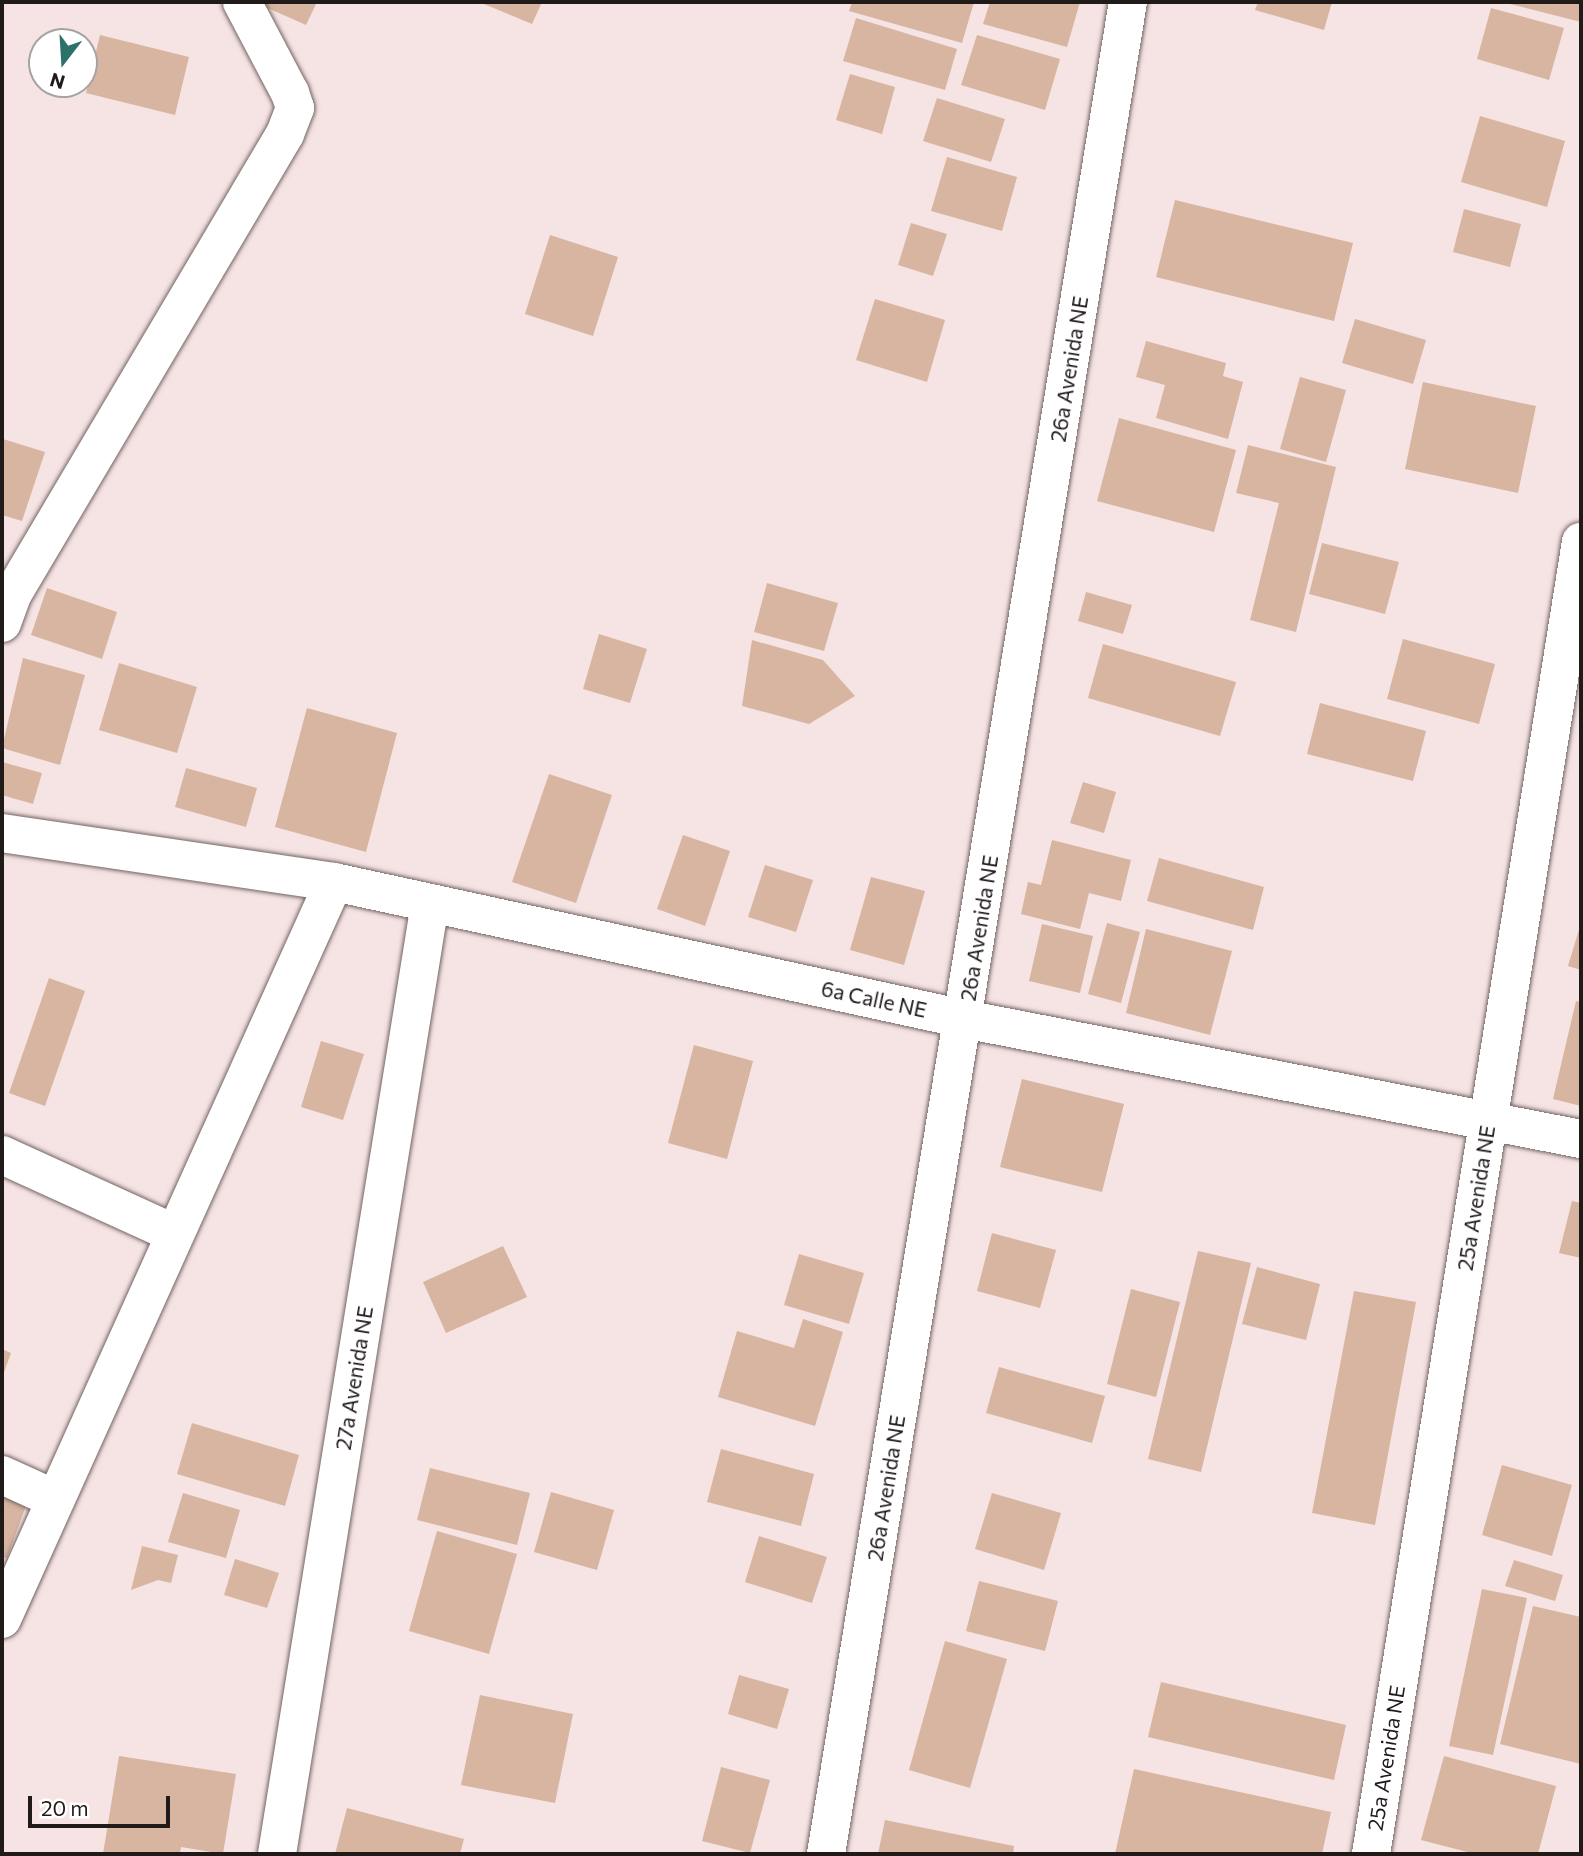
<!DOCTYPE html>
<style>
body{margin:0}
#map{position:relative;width:1583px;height:1856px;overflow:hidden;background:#f5e4e3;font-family:Commissioner,sans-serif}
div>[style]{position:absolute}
.building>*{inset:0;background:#d7b5a0}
.roads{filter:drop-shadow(0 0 2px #736463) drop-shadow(0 0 2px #736463)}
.minor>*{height:38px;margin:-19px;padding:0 19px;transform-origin:19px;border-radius:19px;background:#fff}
span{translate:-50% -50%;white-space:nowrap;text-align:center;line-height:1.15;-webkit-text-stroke:7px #fff;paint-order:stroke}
.street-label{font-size:21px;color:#201a19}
.frame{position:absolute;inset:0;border:4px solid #201a19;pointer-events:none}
.north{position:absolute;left:28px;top:28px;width:70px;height:70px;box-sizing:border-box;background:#fff;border:2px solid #a6a3a3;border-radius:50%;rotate:197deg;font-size:19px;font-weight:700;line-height:28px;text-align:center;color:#201a19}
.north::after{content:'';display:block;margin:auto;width:24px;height:32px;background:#2b736a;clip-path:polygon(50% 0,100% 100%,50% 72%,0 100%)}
.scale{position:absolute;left:28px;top:1796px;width:142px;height:32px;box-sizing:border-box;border:4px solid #201a19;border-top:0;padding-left:9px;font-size:21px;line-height:24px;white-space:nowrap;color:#201a19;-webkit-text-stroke:5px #fff;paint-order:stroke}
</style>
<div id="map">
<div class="building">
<i style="clip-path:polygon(254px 2px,317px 2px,306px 25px)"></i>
<i style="clip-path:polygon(479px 2px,542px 2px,532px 24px)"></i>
<i style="clip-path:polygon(852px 2px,974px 2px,962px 43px,849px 11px)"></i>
<i style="clip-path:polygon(990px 2px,1080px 2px,1067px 47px,983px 24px)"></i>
<i style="clip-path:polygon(1258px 2px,1332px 2px,1324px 30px,1255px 10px)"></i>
<i style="clip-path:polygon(1506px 2px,1581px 2px,1581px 22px,1506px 3px)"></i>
<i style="clip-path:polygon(1491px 8px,1564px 28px,1549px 80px,1477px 59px)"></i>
<i style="clip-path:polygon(856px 18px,957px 49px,945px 90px,843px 61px)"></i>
<i style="clip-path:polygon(100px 35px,189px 57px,175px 115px,86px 93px)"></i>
<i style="clip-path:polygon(977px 35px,1060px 59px,1045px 110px,961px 85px)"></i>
<i style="clip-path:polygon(850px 74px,895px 87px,882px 134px,836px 120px)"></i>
<i style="clip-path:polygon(937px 98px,1005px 119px,991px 162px,923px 141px)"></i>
<i style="clip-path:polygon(1480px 116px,1565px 141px,1547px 207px,1461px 182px)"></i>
<i style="clip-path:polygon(947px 157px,1017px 177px,1002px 231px,931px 211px)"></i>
<i style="clip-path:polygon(1175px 200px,1353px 243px,1334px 321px,1156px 277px)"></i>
<i style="clip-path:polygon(1464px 209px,1521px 224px,1510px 267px,1453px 252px)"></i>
<i style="clip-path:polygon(911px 223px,947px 234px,933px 276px,898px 265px)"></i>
<i style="clip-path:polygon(550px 235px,618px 257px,593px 336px,525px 314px)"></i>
<i style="clip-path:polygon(875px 299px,945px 320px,927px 382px,856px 360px)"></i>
<i style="clip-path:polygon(1355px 319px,1426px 340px,1413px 384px,1342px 363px)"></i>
<i style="clip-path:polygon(1146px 341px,1226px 363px,1223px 376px,1243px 382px,1228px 439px,1156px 418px,1165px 385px,1136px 377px)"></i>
<i style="clip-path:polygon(1300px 377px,1346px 390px,1326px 462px,1280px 449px)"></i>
<i style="clip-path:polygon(1423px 382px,1536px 406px,1518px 493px,1405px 469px)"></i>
<i style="clip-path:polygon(1119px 418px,1236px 450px,1214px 532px,1097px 501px)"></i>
<i style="clip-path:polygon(3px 439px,45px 452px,22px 521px,2px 515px)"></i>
<i style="clip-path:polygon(1248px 445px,1336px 467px,1296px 632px,1250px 620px,1279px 503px,1236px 493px)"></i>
<i style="clip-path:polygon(1322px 543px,1399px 562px,1385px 614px,1309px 594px)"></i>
<i style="clip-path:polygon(767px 583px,838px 603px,824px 651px,754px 632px)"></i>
<i style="clip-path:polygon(47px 588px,117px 612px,102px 659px,31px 635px)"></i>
<i style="clip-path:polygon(1086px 592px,1132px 605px,1123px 634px,1078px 621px)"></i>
<i style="clip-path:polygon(599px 634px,647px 649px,630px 703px,583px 689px)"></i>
<i style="clip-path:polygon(1403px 639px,1495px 664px,1479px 724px,1387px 699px)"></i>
<i style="clip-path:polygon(752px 640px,823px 660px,855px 696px,809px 724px,742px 706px)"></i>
<i style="clip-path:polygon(1103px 644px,1236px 682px,1220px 736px,1088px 698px)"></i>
<i style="clip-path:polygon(23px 658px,85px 675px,60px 765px,2px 748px)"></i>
<i style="clip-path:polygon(119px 663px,197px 687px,177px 753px,99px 730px)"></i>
<i style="clip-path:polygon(1320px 703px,1426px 731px,1413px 781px,1307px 754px)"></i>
<i style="clip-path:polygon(307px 708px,397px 733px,366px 852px,275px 827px)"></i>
<i style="clip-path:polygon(2px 762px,42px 773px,33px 804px,2px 795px)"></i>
<i style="clip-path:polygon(186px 768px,257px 788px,246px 827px,175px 807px)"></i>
<i style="clip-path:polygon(549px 774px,612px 795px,576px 903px,512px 882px)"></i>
<i style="clip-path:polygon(1083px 782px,1116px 792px,1104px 833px,1070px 823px)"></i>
<i style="clip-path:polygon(683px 835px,730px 851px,705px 926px,657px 909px)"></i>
<i style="clip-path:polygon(1052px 840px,1131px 860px,1121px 901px,1089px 893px,1080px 929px,1021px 914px,1028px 882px,1041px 885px)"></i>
<i style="clip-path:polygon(1159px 858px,1264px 887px,1253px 930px,1147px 901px)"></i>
<i style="clip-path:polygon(765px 865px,813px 880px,796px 932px,748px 917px)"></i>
<i style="clip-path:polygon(871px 877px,925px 891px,904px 965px,850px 950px)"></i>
<i style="clip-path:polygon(1107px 923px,1140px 932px,1121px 1003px,1088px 994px)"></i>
<i style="clip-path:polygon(1581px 923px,1581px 970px,1568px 966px)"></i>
<i style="clip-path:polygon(1042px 924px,1093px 936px,1080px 993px,1029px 981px)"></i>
<i style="clip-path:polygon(1146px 929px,1232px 951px,1210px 1035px,1126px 1013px)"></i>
<i style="clip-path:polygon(49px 978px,85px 991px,45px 1106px,9px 1093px)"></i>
<i style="clip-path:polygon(1576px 1001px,1581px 1002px,1581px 1106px,1553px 1099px)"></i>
<i style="clip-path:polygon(321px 1041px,364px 1054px,343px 1120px,301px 1107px)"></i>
<i style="clip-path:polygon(694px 1045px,753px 1061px,727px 1159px,668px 1143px)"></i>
<i style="clip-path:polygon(1022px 1079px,1124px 1104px,1102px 1192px,1000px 1167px)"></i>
<i style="clip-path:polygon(1572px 1201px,1581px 1203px,1581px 1258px,1559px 1253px)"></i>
<i style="clip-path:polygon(992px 1233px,1056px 1250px,1040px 1308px,977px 1291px)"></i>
<i style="clip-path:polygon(503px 1246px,527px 1297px,446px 1333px,423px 1282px)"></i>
<i style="clip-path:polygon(1198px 1251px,1251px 1263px,1201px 1472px,1148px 1459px)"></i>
<i style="clip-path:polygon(799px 1254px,864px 1273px,849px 1324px,784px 1305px)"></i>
<i style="clip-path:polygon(1257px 1267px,1320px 1284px,1306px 1340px,1242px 1324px)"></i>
<i style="clip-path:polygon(1131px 1289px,1180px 1302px,1156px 1397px,1107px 1384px)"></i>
<i style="clip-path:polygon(1354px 1291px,1416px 1302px,1375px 1525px,1312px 1513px)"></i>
<i style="clip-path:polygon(803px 1319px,843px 1332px,815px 1426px,718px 1397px,737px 1331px,794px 1348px)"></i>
<i style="clip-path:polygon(2px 1349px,11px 1353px,2px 1378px)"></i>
<i style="clip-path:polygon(999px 1367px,1105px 1396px,1092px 1443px,986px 1413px)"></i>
<i style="clip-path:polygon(192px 1423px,299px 1455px,285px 1506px,177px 1474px)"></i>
<i style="clip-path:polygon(721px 1449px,814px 1474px,801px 1526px,707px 1502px)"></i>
<i style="clip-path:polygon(1502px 1465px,1572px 1485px,1552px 1556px,1482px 1535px)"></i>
<i style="clip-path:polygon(430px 1468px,530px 1493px,517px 1545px,417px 1520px)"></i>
<i style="clip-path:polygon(2px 1487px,29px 1497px,7px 1558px,2px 1557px)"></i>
<i style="clip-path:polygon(551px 1492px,614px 1510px,597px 1570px,534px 1552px)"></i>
<i style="clip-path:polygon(183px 1493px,240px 1510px,226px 1558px,168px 1542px)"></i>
<i style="clip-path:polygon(992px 1493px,1061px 1513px,1044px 1570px,975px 1549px)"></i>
<i style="clip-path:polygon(437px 1531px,517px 1554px,489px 1654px,409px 1631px)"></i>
<i style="clip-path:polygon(759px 1536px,827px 1557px,812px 1603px,745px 1582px)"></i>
<i style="clip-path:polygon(142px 1546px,178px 1555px,171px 1583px,158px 1580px,131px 1590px)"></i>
<i style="clip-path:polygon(235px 1559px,279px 1573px,267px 1608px,224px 1595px)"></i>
<i style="clip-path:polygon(1514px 1560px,1563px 1575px,1555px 1601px,1505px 1586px)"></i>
<i style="clip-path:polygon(979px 1581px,1058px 1601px,1045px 1651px,966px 1631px)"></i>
<i style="clip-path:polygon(1482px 1589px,1527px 1598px,1493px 1755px,1449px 1746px)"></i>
<i style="clip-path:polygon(1533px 1606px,1581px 1617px,1581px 1764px,1500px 1744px)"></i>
<i style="clip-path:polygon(945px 1641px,1007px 1659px,970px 1788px,909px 1770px)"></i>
<i style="clip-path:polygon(739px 1675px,789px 1689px,777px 1729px,728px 1714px)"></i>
<i style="clip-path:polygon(1161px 1682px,1346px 1725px,1334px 1780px,1148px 1737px)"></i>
<i style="clip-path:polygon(480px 1695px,573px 1714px,555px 1803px,461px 1785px)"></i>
<i style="clip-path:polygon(119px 1756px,236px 1774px,223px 1854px,181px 1847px,180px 1854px,103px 1854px)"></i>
<i style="clip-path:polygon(1444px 1756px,1556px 1786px,1538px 1854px,1475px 1854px,1421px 1840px)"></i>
<i style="clip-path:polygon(721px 1767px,770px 1780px,750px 1853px,702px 1841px)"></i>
<i style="clip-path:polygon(1134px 1769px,1331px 1812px,1322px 1854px,1115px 1854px)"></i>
<i style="clip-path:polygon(347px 1808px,464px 1839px,460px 1854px,335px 1854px)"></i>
<i style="clip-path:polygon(885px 1820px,1014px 1846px,1013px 1854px,878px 1854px)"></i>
</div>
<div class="roads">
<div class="minor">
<i style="left:2px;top:623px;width:30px;rotate:-70deg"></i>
<i style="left:12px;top:595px;width:536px;rotate:-59.37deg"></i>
<i style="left:285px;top:134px;width:28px;rotate:-69deg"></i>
<i style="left:295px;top:108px;width:16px;rotate:-108deg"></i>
<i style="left:290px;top:93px;width:103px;rotate:-117.8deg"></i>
<i style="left:2px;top:833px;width:336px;rotate:8.4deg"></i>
<i style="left:334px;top:882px;width:645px;rotate:12.27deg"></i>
<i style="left:964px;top:1019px;width:629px;rotate:11.01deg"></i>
<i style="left:2px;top:1155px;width:186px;rotate:24.5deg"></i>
<i style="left:2px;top:1475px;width:58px;rotate:24.4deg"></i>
<i style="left:2px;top:1619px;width:808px;rotate:-65.75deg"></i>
<i style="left:277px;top:1854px;width:963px;rotate:-80.86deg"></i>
<i style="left:826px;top:1854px;width:1876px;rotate:-80.74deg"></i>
<i style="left:1371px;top:1854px;width:1329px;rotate:-80.91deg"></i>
</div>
</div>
<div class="street-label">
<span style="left:1069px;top:369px;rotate:-81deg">26a Avenida NE</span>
<span style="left:979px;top:928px;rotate:-81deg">26a Avenida NE</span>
<span style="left:874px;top:999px;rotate:12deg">6a Calle NE</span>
<span style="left:1476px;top:1198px;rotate:-81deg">25a Avenida NE</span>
<span style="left:354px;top:1378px;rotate:-81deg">27a Avenida NE</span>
<span style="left:886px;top:1488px;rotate:-81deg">26a Avenida NE</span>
<span style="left:1386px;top:1758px;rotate:-81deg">25a Avenida NE</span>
</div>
<div class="frame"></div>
<div class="north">N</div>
<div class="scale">20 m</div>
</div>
